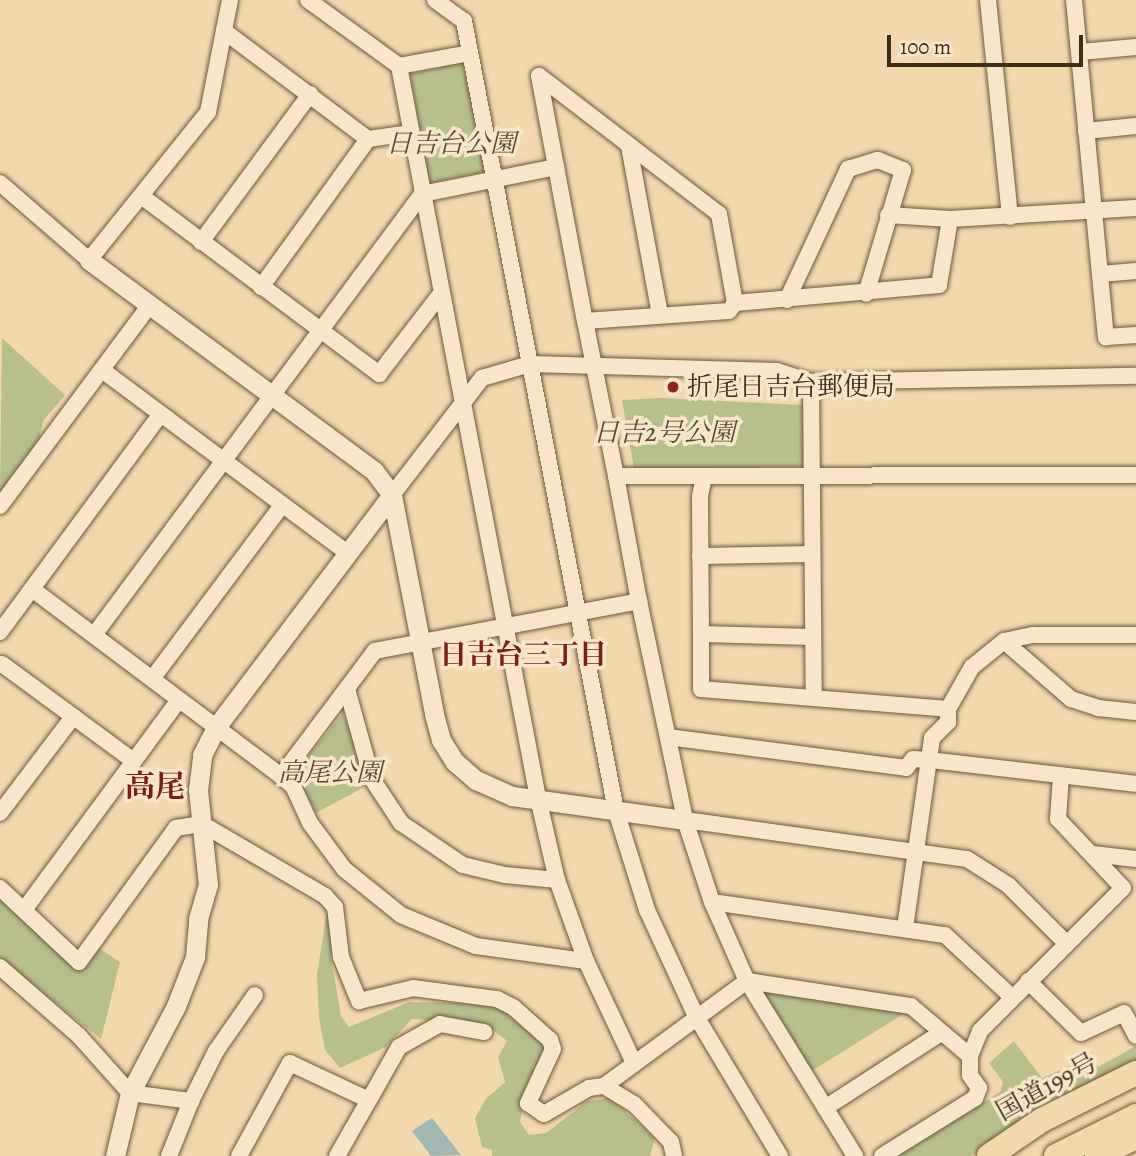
<!DOCTYPE html>
<meta charset="utf-8">
<style>
body{margin:0}
#map{position:relative;width:1136px;height:1156px;overflow:hidden;background:#f4d8ad;font-family:Alegreya,"Noto Serif JP",serif}
div>[style]{position:absolute}
.green>*{inset:0;background:#b9bf8c}
.water>*{inset:0;background:#9fb8b4}
.roads{filter:drop-shadow(0 0 2px #6b5840) drop-shadow(0 0 2px #6b5840)}
.minor>*{height:16px;margin:-8px;padding:0 8px;transform-origin:8px;border-radius:8px;background:#f8e6ca}
.tertiary>*{height:19px;margin:-9.5px;padding:0 9.5px;transform-origin:9.5px;border-radius:9.5px;background:#f8e6ca}
.trunk>*{height:24px;margin:-12px;padding:0 12px;transform-origin:12px;border-radius:12px;background:#f4d8ad}
.dots>*{width:19px;height:19px;translate:-50% -50%;box-sizing:border-box;border:4px solid #f8e6ca;border-radius:50%}
span{translate:-50% -50%;white-space:nowrap;text-align:center;line-height:1.15;-webkit-text-stroke:7px #f8e6ca;paint-order:stroke}
.park-label{font-size:26px;color:#564b32;font-style:italic}
.poi-label{font-size:26px;color:#3d2e1c}
.left{translate:0 -50%;text-align:left}
.street-label{font-size:26px;color:#3d2e1c}
.neighbourhood-label{font-size:28px;color:#7a1f14;font-weight:700}
.quarter-label{font-size:30px;color:#7a1f14;font-weight:700}
.scale{position:absolute;left:887px;top:35px;width:196px;height:32px;box-sizing:border-box;border:4px solid #3d2e1c;border-top:0;padding-left:9px;font-size:21px;line-height:24px;white-space:nowrap;color:#3d2e1c;-webkit-text-stroke:5px #f8e6ca;paint-order:stroke}
</style>
<div id="map">
<div class="green">
<i style="clip-path:polygon(463px 62px,487px 172px,428px 183px,410px 74px)"></i>
<i style="clip-path:polygon(2px 338px,65px 395px,43px 421px,39px 441px,0 493px)"></i>
<i style="clip-path:polygon(660px 398px,804px 405px,803px 466px,634px 469px,622px 400px)"></i>
<i style="clip-path:polygon(343px 713px,368px 785px,316px 813px,295px 773px)"></i>
<i style="clip-path:polygon(0 895px,77px 970px,97px 947px,120px 962px,101px 1039px,0 958px)"></i>
<i style="clip-path:polygon(327px 912px,334px 935px,331px 959px,341px 1016px,349px 1027px,409px 1002px,496px 1004px,545px 1046px,546px 1054px,526px 1088px,520px 1122px,529px 1135px,546px 1133px,587px 1101px,610px 1098px,655px 1138px,650px 1156px,492px 1156px,492px 1150px,482px 1147px,475px 1118px,486px 1099px,505px 1082px,498px 1057px,507px 1041px,484px 1023px,412px 1019px,386px 1047px,340px 1068px,325px 1050px,319px 1018px,317px 974px)"></i>
<i style="clip-path:polygon(764px 992px,905px 1013px,810px 1072px)"></i>
<i style="clip-path:polygon(1014px 1041px,1042px 1078px,1086px 1059px,1098px 1067px,1136px 1046px,1136px 1063px,1045px 1103px,971px 1156px,895px 1156px,1000px 1092px,1003px 1082px,989px 1063px)"></i>
</div>
<div class="water">
<i style="clip-path:polygon(432px 1118px,461px 1155px,431px 1156px,412px 1131px)"></i>
</div>
<div class="roads">
<div class="minor">
<i style="left:308px;top:0;width:112px;rotate:36deg"></i>
<i style="left:399px;top:66px;width:745px;rotate:79.25deg"></i>
<i style="left:538px;top:798px;width:84px;rotate:77deg"></i>
<i style="left:557px;top:880px;width:86px;rotate:70.3deg"></i>
<i style="left:586px;top:961px;width:113px;rotate:64.8deg"></i>
<i style="left:435px;top:0;width:36px;rotate:36deg"></i>
<i style="left:464px;top:21px;width:804px;rotate:79.11deg"></i>
<i style="left:616px;top:811px;width:104px;rotate:72.6deg"></i>
<i style="left:647px;top:910px;width:119px;rotate:65.2deg"></i>
<i style="left:697px;top:1018px;width:161px;rotate:59deg"></i>
<i style="left:988px;top:0;width:218px;rotate:84.2deg"></i>
<i style="left:1074px;top:0;width:339px;rotate:84.6deg"></i>
<i style="left:1106px;top:337px;width:30px;rotate:-4deg"></i>
<i style="left:224px;top:31px;width:180px;rotate:36.9deg"></i>
<i style="left:1080px;top:52px;width:56px;rotate:-5.1deg"></i>
<i style="left:399px;top:66px;width:72px;rotate:-10.4deg"></i>
<i style="left:1086px;top:131px;width:50px;rotate:-5.7deg"></i>
<i style="left:629px;top:146px;width:172px;rotate:79.6deg"></i>
<i style="left:0;top:183px;width:118px;rotate:40.9deg"></i>
<i style="left:89px;top:260px;width:190px;rotate:-51.2deg"></i>
<i style="left:208px;top:112px;width:114px;rotate:-78.9deg"></i>
<i style="left:144px;top:198px;width:294px;rotate:36.8deg"></i>
<i style="left:379px;top:374px;width:98px;rotate:-52.4deg"></i>
<i style="left:888px;top:215px;width:62px;rotate:3.7deg"></i>
<i style="left:950px;top:219px;width:186px;rotate:-3.4deg"></i>
<i style="left:201px;top:242px;width:184px;rotate:-53.6deg"></i>
<i style="left:1101px;top:274px;width:35px;rotate:-5deg"></i>
<i style="left:261px;top:287px;width:183px;rotate:-54.1deg"></i>
<i style="left:368px;top:139px;width:42px;rotate:-8.1deg"></i>
<i style="left:787px;top:300px;width:145px;rotate:-65deg"></i>
<i style="left:848px;top:169px;width:31px;rotate:-17deg"></i>
<i style="left:878px;top:160px;width:27px;rotate:22deg"></i>
<i style="left:903px;top:170px;width:129px;rotate:106.6deg"></i>
<i style="left:735px;top:303px;width:205px;rotate:-5deg"></i>
<i style="left:939px;top:285px;width:67px;rotate:-80.5deg"></i>
<i style="left:585px;top:321px;width:144px;rotate:-4deg"></i>
<i style="left:729px;top:311px;width:10px;rotate:-53deg"></i>
<i style="left:735px;top:303px;width:90px;rotate:-100.2deg"></i>
<i style="left:719px;top:214px;width:227px;rotate:-142.5deg"></i>
<i style="left:539px;top:76px;width:249px;rotate:79.4deg"></i>
<i style="left:585px;top:321px;width:158px;rotate:78.7deg"></i>
<i style="left:616px;top:476px;width:127px;rotate:79.6deg"></i>
<i style="left:639px;top:601px;width:224px;rotate:78.1deg"></i>
<i style="left:685px;top:820px;width:86px;rotate:71.8deg"></i>
<i style="left:712px;top:902px;width:86px;rotate:66.1deg"></i>
<i style="left:747px;top:981px;width:206px;rotate:58.3deg"></i>
<i style="left:102px;top:370px;width:304px;rotate:36.7deg"></i>
<i style="left:811px;top:382px;width:314px;rotate:89.5deg"></i>
<i style="left:616px;top:476px;width:520px;rotate:-0.11deg"></i>
<i style="left:704px;top:477px;width:19px;rotate:102deg"></i>
<i style="left:700px;top:496px;width:138px;rotate:89.6deg"></i>
<i style="left:701px;top:634px;width:111px;rotate:1.5deg"></i>
<i style="left:392px;top:495px;width:148px;rotate:-52.4deg"></i>
<i style="left:482px;top:378px;width:50px;rotate:-16.3deg"></i>
<i style="left:530px;top:364px;width:247px;rotate:1.6deg"></i>
<i style="left:777px;top:371px;width:36px;rotate:18deg"></i>
<i style="left:811px;top:382px;width:325px;rotate:-1.1deg"></i>
<i style="left:0;top:506px;width:251px;rotate:-53.3deg"></i>
<i style="left:700px;top:556px;width:112px;rotate:-1deg"></i>
<i style="left:32px;top:589px;width:311px;rotate:36.9deg"></i>
<i style="left:281px;top:776px;width:16px;rotate:40deg"></i>
<i style="left:293px;top:786px;width:41px;rotate:65.3deg"></i>
<i style="left:310px;top:823px;width:57px;rotate:53.5deg"></i>
<i style="left:344px;top:869px;width:73px;rotate:38.9deg"></i>
<i style="left:401px;top:915px;width:81px;rotate:22.5deg"></i>
<i style="left:476px;top:946px;width:111px;rotate:7.8deg"></i>
<i style="left:0;top:632px;width:270px;rotate:-53.6deg"></i>
<i style="left:701px;top:634px;width:55px;rotate:90deg"></i>
<i style="left:701px;top:689px;width:248px;rotate:4.6deg"></i>
<i style="left:94px;top:635px;width:550px;rotate:-53.36deg"></i>
<i style="left:422px;top:194px;width:137px;rotate:-11.4deg"></i>
<i style="left:1004px;top:641px;width:89px;rotate:40.9deg"></i>
<i style="left:1071px;top:699px;width:28px;rotate:18deg"></i>
<i style="left:1098px;top:708px;width:38px;rotate:6deg"></i>
<i style="left:2px;top:664px;width:162px;rotate:36.4deg"></i>
<i style="left:152px;top:679px;width:217px;rotate:-53.2deg"></i>
<i style="left:347px;top:689px;width:93px;rotate:74.5deg"></i>
<i style="left:372px;top:779px;width:53px;rotate:56.6deg"></i>
<i style="left:401px;top:823px;width:75px;rotate:34.1deg"></i>
<i style="left:463px;top:865px;width:43px;rotate:13.4deg"></i>
<i style="left:505px;top:875px;width:52px;rotate:5.5deg"></i>
<i style="left:668px;top:737px;width:240px;rotate:7.4deg"></i>
<i style="left:906px;top:768px;width:11px;rotate:-52deg"></i>
<i style="left:913px;top:759px;width:17px;rotate:3deg"></i>
<i style="left:930px;top:760px;width:207px;rotate:6.6deg"></i>
<i style="left:281px;top:776px;width:156px;rotate:-53.1deg"></i>
<i style="left:375px;top:651px;width:269px;rotate:-10.7deg"></i>
<i style="left:0;top:813px;width:121px;rotate:-52.8deg"></i>
<i style="left:685px;top:820px;width:285px;rotate:7.9deg"></i>
<i style="left:967px;top:859px;width:49px;rotate:32.4deg"></i>
<i style="left:1008px;top:885px;width:82px;rotate:45deg"></i>
<i style="left:1093px;top:854px;width:43px;rotate:6.6deg"></i>
<i style="left:0;top:888px;width:108px;rotate:43.1deg"></i>
<i style="left:79px;top:962px;width:165px;rotate:-54.1deg"></i>
<i style="left:176px;top:828px;width:26px;rotate:-9deg"></i>
<i style="left:202px;top:824px;width:143px;rotate:30.3deg"></i>
<i style="left:325px;top:896px;width:15px;rotate:48deg"></i>
<i style="left:335px;top:907px;width:50px;rotate:83.2deg"></i>
<i style="left:341px;top:957px;width:48px;rotate:67.8deg"></i>
<i style="left:359px;top:1001px;width:56px;rotate:-13.5deg"></i>
<i style="left:413px;top:988px;width:85px;rotate:7.5deg"></i>
<i style="left:497px;top:999px;width:18px;rotate:27deg"></i>
<i style="left:513px;top:1007px;width:50px;rotate:41.7deg"></i>
<i style="left:550px;top:1040px;width:9px;rotate:72deg"></i>
<i style="left:553px;top:1049px;width:60px;rotate:114.8deg"></i>
<i style="left:528px;top:1103px;width:19px;rotate:35deg"></i>
<i style="left:544px;top:1114px;width:52px;rotate:-30deg"></i>
<i style="left:589px;top:1088px;width:15px;rotate:-8deg"></i>
<i style="left:604px;top:1086px;width:177px;rotate:-36.3deg"></i>
<i style="left:747px;top:981px;width:166px;rotate:8.7deg"></i>
<i style="left:911px;top:1006px;width:77px;rotate:40.3deg"></i>
<i style="left:712px;top:902px;width:235px;rotate:8.1deg"></i>
<i style="left:945px;top:935px;width:91px;rotate:42.8deg"></i>
<i style="left:24px;top:910px;width:260px;rotate:-53.6deg"></i>
<i style="left:905px;top:928px;width:192px;rotate:-81.9deg"></i>
<i style="left:932px;top:738px;width:23px;rotate:-45deg"></i>
<i style="left:948px;top:722px;width:13px;rotate:-90deg"></i>
<i style="left:948px;top:709px;width:48px;rotate:-60.3deg"></i>
<i style="left:972px;top:667px;width:41px;rotate:-39.1deg"></i>
<i style="left:1004px;top:641px;width:30px;rotate:-12deg"></i>
<i style="left:1033px;top:635px;width:103px"></i>
<i style="left:0;top:967px;width:105px;rotate:41.1deg"></i>
<i style="left:79px;top:1036px;width:76px;rotate:48.2deg"></i>
<i style="left:130px;top:1093px;width:62px;rotate:7.5deg"></i>
<i style="left:191px;top:1101px;width:56px;rotate:-63.4deg"></i>
<i style="left:216px;top:1051px;width:68px;rotate:-55.1deg"></i>
<i style="left:1028px;top:981px;width:74px;rotate:44.5deg"></i>
<i style="left:1081px;top:1033px;width:47px;rotate:-24.9deg"></i>
<i style="left:1124px;top:1013px;width:26px;rotate:62deg"></i>
<i style="left:604px;top:1086px;width:35px;rotate:31deg"></i>
<i style="left:634px;top:1104px;width:53px;rotate:45.8deg"></i>
<i style="left:671px;top:1142px;width:14px;rotate:78deg"></i>
<i style="left:825px;top:1108px;width:138px;rotate:-32.9deg"></i>
<i style="left:169px;top:1156px;width:59px;rotate:-68.2deg"></i>
<i style="left:239px;top:1156px;width:106px;rotate:-61.3deg"></i>
<i style="left:290px;top:1063px;width:87px;rotate:25.1deg"></i>
<i style="left:369px;top:1100px;width:61px;rotate:-60.5deg"></i>
<i style="left:399px;top:1047px;width:47px;rotate:-29.3deg"></i>
<i style="left:440px;top:1024px;width:45px;rotate:10.3deg"></i>
<i style="left:337px;top:1156px;width:64px;rotate:-60.3deg"></i>
<i style="left:882px;top:1156px;width:110px;rotate:-31.9deg"></i>
<i style="left:975px;top:1098px;width:11px;rotate:-68deg"></i>
<i style="left:979px;top:1088px;width:16px;rotate:-125deg"></i>
<i style="left:970px;top:1075px;width:19px;rotate:-90deg"></i>
<i style="left:970px;top:1056px;width:27px;rotate:-68deg"></i>
<i style="left:980px;top:1031px;width:202px;rotate:-45deg"></i>
<i style="left:1123px;top:888px;width:95px;rotate:-133.3deg"></i>
<i style="left:1058px;top:819px;width:43px;rotate:-86deg"></i>
</div>
<div class="tertiary">
<i style="left:89px;top:260px;width:355px;rotate:36.5deg"></i>
<i style="left:374px;top:471px;width:30px;rotate:53deg"></i>
<i style="left:392px;top:495px;width:223px;rotate:79.1deg"></i>
<i style="left:434px;top:714px;width:27px;rotate:75deg"></i>
<i style="left:441px;top:740px;width:26px;rotate:58deg"></i>
<i style="left:455px;top:762px;width:28px;rotate:41deg"></i>
<i style="left:476px;top:780px;width:39px;rotate:24deg"></i>
<i style="left:512px;top:796px;width:175px;rotate:7.9deg"></i>
<i style="left:115px;top:1156px;width:65px;rotate:-76.6deg"></i>
<i style="left:130px;top:1093px;width:98px;rotate:-62.1deg"></i>
<i style="left:176px;top:1006px;width:53px;rotate:-68.8deg"></i>
<i style="left:195px;top:957px;width:38px;rotate:-85deg"></i>
<i style="left:198px;top:919px;width:35px;rotate:-74deg"></i>
<i style="left:208px;top:885px;width:96px;rotate:-96deg"></i>
<i style="left:198px;top:790px;width:35px;rotate:-83deg"></i>
<i style="left:202px;top:755px;width:33px;rotate:-63deg"></i>
<i style="left:217px;top:726px;width:290px;rotate:-52.9deg"></i>
</div>
<div class="trunk">
<i style="left:989px;top:1156px;width:64px;rotate:-34.2deg"></i>
<i style="left:1042px;top:1120px;width:105px;rotate:-26.6deg"></i>
<i style="left:1056px;top:1156px;width:89px;rotate:-26.6deg"></i>
<i style="left:1097px;top:1156px;width:43px;rotate:-26deg"></i>
</div>
</div>
<div class="dots">
<i style="left:673px;top:387px;background:#8f2418"></i>
</div>
<div class="park-label">
<span style="left:451px;top:144px">日吉台公園</span>
<span style="left:664px;top:433px">日吉2号公園</span>
<span style="left:330px;top:773px">高尾公園</span>
</div>
<div class="poi-label">
<span class="left" style="left:687px;top:387px">折尾日吉台郵便局</span>
</div>
<div class="street-label">
<span style="left:1047px;top:1087px;rotate:-29deg">国道199号</span>
</div>
<div class="neighbourhood-label">
<span style="left:523px;top:655px">日吉台三丁目</span>
</div>
<div class="quarter-label">
<span style="left:155px;top:786px">高尾</span>
</div>
<div class="scale">100 m</div>
</div>
